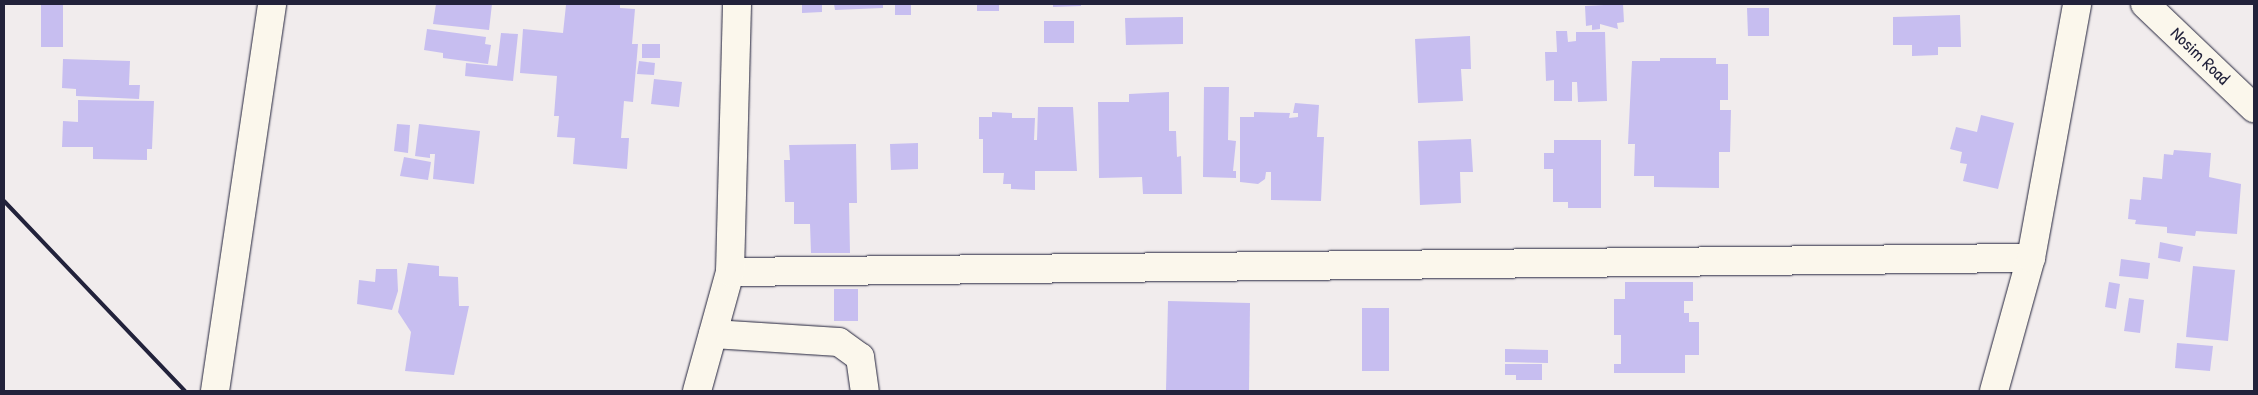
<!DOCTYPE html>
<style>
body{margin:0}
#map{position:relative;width:2258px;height:395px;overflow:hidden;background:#f1eced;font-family:"Patrick Hand",sans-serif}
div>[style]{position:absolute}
.building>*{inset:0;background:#c7bef0}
.roads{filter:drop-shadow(0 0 1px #22223b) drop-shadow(0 0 1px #22223b)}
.minor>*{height:28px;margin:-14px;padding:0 14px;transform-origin:14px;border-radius:14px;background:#fbf7ec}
.rail>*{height:4px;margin:-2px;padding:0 2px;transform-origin:2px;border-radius:2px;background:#22223b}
span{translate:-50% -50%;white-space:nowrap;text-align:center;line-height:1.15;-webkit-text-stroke:4.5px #fbf7ec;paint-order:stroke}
.street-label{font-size:18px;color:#22223b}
.frame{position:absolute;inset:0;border:5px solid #22223b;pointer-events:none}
</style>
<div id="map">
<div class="building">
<i style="clip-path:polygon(41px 4px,63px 4px,63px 47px,41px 47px)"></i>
<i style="clip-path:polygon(436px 4px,492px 4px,489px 30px,433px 24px)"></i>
<i style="clip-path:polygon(587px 4px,620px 4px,620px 8px,635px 9px,632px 44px,638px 44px,633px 102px,624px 101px,621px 138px,629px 138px,627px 169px,573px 164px,575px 138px,557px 137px,559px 116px,554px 116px,557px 76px,520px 73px,523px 29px,563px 33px,566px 5px)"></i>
<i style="clip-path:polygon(802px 4px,822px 4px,822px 12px,802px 13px)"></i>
<i style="clip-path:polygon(834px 4px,883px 4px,883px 8px,835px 10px)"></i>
<i style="clip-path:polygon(895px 4px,911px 4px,911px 15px,895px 15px)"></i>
<i style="clip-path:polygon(977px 4px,999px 4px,999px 11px,977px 11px)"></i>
<i style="clip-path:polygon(1053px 4px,1081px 4px,1081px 6px,1053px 7px)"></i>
<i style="clip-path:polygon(1623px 4px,1624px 22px,1617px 23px,1618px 29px,1600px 24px,1600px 29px,1592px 30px,1592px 25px,1586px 26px,1585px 6px)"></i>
<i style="clip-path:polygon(1747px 8px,1769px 8px,1769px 36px,1748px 36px)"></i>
<i style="clip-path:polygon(1960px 15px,1961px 47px,1938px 47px,1938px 55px,1912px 56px,1912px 45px,1893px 45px,1893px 17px)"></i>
<i style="clip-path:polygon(1183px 17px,1183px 44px,1126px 45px,1125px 18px)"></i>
<i style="clip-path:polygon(1044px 21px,1074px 21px,1074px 43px,1044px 43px)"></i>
<i style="clip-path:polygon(427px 29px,486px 37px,485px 44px,491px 45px,488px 64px,443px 58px,443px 53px,424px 50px)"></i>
<i style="clip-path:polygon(1556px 31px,1567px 31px,1568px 42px,1576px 41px,1576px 32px,1605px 32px,1607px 101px,1578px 102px,1577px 82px,1572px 82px,1572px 101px,1554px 101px,1554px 80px,1546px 81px,1545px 52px,1557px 52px)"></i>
<i style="clip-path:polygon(501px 33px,518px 34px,513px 81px,465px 76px,466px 63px,497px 66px)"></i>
<i style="clip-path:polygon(1470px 36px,1471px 69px,1461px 69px,1463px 101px,1418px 103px,1415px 39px)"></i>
<i style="clip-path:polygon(642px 44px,660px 44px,660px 58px,642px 58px)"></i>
<i style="clip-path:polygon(1660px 58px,1716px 58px,1716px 64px,1728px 64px,1728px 100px,1720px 100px,1720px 110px,1731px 110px,1730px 152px,1719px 152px,1719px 188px,1654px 187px,1654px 176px,1634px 176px,1635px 144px,1628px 144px,1632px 61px,1660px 61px)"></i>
<i style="clip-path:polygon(63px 59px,130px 61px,129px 85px,140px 85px,139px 99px,76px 96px,76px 89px,62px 88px)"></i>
<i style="clip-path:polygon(639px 61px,655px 63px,654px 75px,637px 74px)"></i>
<i style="clip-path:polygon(654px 79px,682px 82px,679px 107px,651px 104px)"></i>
<i style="clip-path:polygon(1204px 87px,1229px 87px,1228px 140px,1236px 141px,1233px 171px,1236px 171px,1236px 178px,1203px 177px)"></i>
<i style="clip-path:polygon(1169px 92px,1169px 131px,1176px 131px,1177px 157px,1181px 156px,1182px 194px,1143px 194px,1142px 177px,1099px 178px,1098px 102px,1129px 102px,1129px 94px)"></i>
<i style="clip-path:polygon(78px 100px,154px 101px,152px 149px,147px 149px,147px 160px,93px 159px,93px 147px,62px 147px,63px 121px,78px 122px)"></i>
<i style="clip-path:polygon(1295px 103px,1319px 105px,1317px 137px,1324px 137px,1321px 201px,1271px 200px,1271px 172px,1266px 172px,1265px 179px,1258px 184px,1240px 182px,1240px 117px,1254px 117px,1254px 112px,1290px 113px,1289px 118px,1298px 117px,1298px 113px,1293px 113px)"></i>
<i style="clip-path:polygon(1038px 107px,1073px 107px,1077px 171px,1035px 171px,1035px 190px,1011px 189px,1011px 184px,1003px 184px,1004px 173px,983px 173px,983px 139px,979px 139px,979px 117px,992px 117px,992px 112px,1012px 113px,1012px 118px,1035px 118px,1034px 140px,1037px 140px)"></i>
<i style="clip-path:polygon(1981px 115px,2014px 123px,1998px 189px,1963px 181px,1967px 164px,1960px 163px,1962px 152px,1950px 149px,1956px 127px,1977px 132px)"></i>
<i style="clip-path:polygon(397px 124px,410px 125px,408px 153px,394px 151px)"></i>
<i style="clip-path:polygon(419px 124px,480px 131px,474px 184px,433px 179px,435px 154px,430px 154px,430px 158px,415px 156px)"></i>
<i style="clip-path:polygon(1471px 139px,1473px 172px,1460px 172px,1461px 203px,1420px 205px,1418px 141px)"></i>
<i style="clip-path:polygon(1554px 140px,1601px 140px,1601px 208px,1568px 208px,1568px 202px,1553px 202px,1553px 169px,1544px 169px,1544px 153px,1554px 153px)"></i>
<i style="clip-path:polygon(918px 143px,918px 169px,891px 170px,890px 144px)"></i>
<i style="clip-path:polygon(856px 144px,857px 203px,849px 203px,850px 253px,811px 253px,810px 224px,794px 224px,794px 202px,785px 202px,784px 160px,790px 160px,789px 145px)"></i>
<i style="clip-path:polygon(2174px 150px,2211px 153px,2209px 177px,2241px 184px,2237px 234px,2196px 231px,2195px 236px,2167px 233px,2167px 227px,2135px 224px,2136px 220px,2128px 219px,2130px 199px,2141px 200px,2143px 177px,2162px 179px,2164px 154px,2173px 155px)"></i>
<i style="clip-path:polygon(404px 157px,431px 162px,428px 180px,400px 176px)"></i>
<i style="clip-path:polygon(2160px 242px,2183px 247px,2180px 262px,2158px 258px)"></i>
<i style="clip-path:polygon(2121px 259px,2150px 263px,2148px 279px,2119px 276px)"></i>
<i style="clip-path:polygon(408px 263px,439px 266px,439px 276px,458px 277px,459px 306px,469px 306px,454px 375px,405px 371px,411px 332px,398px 312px)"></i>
<i style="clip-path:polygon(2193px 266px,2235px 270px,2228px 341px,2186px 337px)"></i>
<i style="clip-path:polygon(376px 269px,397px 269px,398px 291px,392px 310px,357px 304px,359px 280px,375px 282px)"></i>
<i style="clip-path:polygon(1625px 282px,1693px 282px,1693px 301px,1684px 301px,1684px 313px,1689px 313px,1689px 322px,1699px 322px,1699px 355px,1685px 355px,1685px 373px,1614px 373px,1614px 364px,1621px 364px,1621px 335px,1614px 335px,1614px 299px,1625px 299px)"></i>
<i style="clip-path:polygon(2109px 282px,2120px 284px,2116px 309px,2105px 307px)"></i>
<i style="clip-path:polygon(834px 289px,858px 289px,858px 321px,834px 321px)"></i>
<i style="clip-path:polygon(2129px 298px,2144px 300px,2140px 333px,2124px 331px)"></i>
<i style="clip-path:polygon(1168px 301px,1250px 303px,1249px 391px,1166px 391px)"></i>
<i style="clip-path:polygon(1362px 308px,1389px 308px,1389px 371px,1362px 371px)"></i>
<i style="clip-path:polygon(2177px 343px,2213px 346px,2210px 371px,2175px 368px)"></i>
<i style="clip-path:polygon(1505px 349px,1548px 350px,1548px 363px,1505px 362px)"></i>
<i style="clip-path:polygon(1505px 364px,1542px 364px,1542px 380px,1516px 380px,1516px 375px,1505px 375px)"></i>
</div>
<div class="roads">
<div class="minor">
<i style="left:2145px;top:4px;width:151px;rotate:43.7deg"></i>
<i style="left:730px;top:272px;width:1301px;rotate:-0.62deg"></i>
<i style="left:713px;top:334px;width:126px;rotate:3.6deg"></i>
<i style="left:839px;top:342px;width:26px;rotate:36deg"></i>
<i style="left:860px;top:357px;width:34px;rotate:82deg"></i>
<i style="left:215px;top:391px;width:391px;rotate:-81.6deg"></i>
<i style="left:697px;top:391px;width:123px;rotate:-74.5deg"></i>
<i style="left:730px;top:272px;width:268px;rotate:-88.5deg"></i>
<i style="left:1994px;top:391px;width:138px;rotate:-74.5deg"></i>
<i style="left:2031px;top:258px;width:258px;rotate:-79.7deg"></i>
</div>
</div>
<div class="rail">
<i style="left:4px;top:201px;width:262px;rotate:46.4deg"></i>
</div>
<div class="street-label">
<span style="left:2200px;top:56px;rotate:44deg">Nosim Road</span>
</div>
<div class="frame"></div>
</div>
